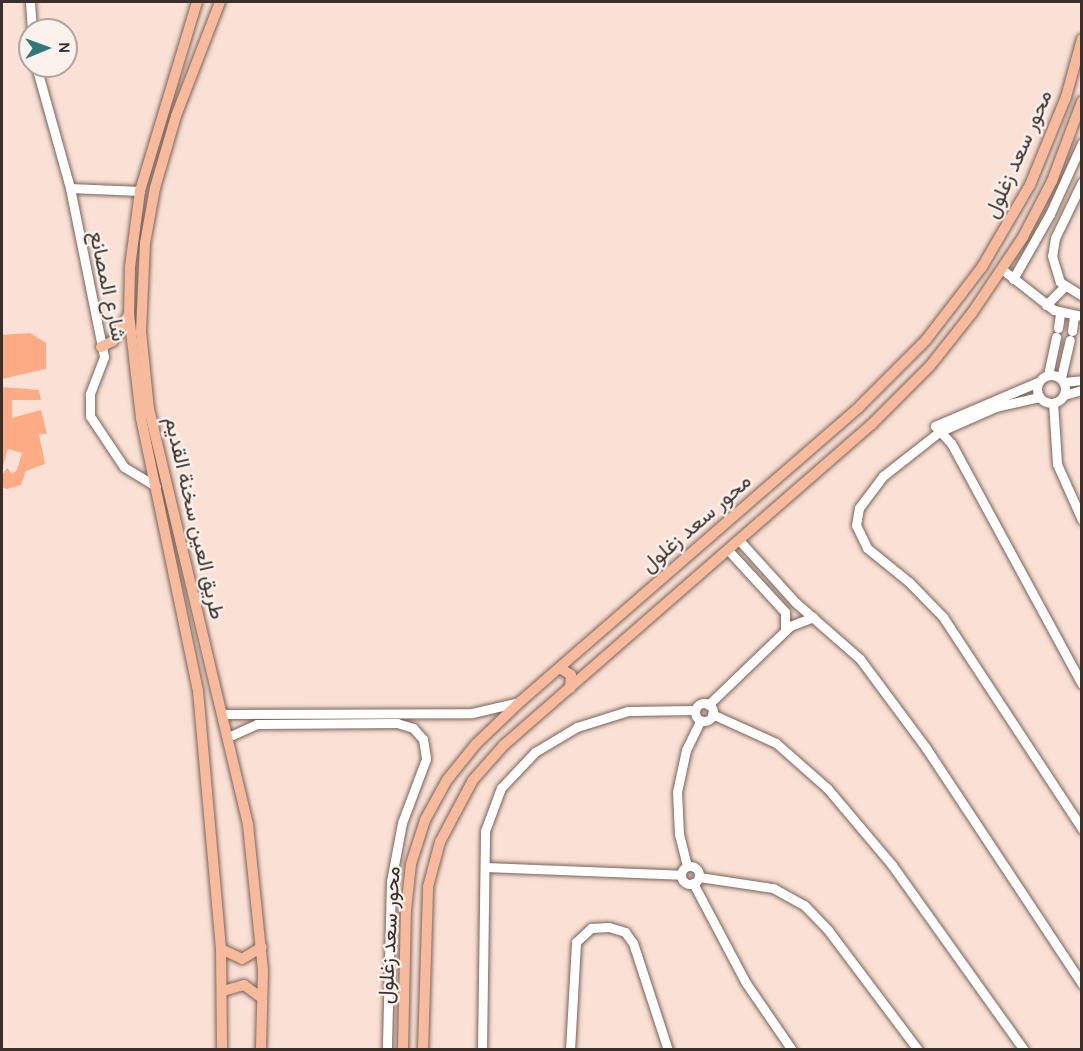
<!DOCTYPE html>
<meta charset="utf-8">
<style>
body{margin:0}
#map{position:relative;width:1083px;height:1051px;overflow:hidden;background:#fbe1d5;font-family:Karla,Vazirmatn,sans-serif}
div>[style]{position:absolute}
.green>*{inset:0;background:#fdab84}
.roads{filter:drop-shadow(0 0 2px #7a6359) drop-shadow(0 0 2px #7a6359)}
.minor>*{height:9px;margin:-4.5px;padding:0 4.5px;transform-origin:4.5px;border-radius:4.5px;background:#fff}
.minor>.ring{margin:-4.5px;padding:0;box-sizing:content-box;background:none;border:9px solid #fff;border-radius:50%}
.major>*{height:10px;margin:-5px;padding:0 5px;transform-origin:5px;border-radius:5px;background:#f8ba9c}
span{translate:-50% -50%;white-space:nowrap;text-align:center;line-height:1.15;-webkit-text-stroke:4.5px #fcf2ed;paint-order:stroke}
.street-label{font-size:21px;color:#392f2b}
.frame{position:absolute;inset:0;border:3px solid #392f2b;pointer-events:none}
.north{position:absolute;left:18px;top:18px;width:60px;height:60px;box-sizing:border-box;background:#fcf2ed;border:2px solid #aea49f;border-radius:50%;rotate:89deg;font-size:16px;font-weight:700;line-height:24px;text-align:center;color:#392f2b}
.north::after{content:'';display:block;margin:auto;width:21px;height:27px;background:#30797a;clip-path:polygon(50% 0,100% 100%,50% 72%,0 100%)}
</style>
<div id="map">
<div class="green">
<i style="clip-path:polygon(30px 333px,46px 343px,46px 369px,2px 379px,2px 335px)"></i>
<i style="clip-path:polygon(2px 387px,39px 390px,41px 400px,12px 400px,12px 418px,41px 410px,47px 434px,39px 434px,45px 464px,26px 471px,21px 485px,7px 489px,2px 487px,2px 475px,7px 468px,12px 474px,17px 470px,22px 453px,8px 449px,2px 469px)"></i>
</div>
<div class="roads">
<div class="minor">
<i style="left:30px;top:2px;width:28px;rotate:86deg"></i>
<i style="left:36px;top:66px;width:127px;rotate:74.4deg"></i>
<i style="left:70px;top:188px;width:172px;rotate:78.6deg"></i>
<i style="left:104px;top:357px;width:40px;rotate:111deg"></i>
<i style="left:90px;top:394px;width:22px;rotate:90deg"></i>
<i style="left:90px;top:416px;width:61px;rotate:56.3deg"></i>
<i style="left:124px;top:467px;width:37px;rotate:31deg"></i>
<i style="left:1082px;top:182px;width:62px;rotate:115.7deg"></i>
<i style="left:1055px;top:238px;width:18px;rotate:99deg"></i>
<i style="left:1052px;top:256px;width:27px;rotate:73deg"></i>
<i style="left:1060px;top:282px;width:26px;rotate:32deg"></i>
<i style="left:70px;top:188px;width:70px;rotate:2.5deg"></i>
<i style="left:1003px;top:270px;width:65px;rotate:38.1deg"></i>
<i style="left:1054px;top:310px;width:29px;rotate:12deg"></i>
<i style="left:1013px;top:279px;width:75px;rotate:-60.4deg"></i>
<i style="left:1050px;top:214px;width:78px;rotate:-65.7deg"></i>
<i style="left:1046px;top:305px;width:27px;rotate:-45deg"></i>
<i style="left:1058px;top:328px;width:15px;rotate:-82deg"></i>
<i style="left:1072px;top:331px;width:15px;rotate:-82deg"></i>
<i class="ring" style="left:1037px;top:375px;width:19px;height:19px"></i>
<i style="left:1048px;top:375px;width:39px;rotate:-78deg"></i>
<i style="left:1061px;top:378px;width:39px;rotate:-77deg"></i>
<i style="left:1038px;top:382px;width:112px;rotate:156.9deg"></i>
<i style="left:935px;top:426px;width:23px;rotate:47deg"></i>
<i style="left:951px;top:443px;width:274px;rotate:61.5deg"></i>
<i style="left:1064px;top:382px;width:18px;rotate:-6deg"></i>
<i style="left:1064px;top:395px;width:19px;rotate:-16deg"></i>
<i style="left:1039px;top:397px;width:44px;rotate:166.9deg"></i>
<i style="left:996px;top:407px;width:62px;rotate:156.3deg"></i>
<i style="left:939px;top:432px;width:71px;rotate:141.8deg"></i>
<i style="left:883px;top:476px;width:40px;rotate:127deg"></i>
<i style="left:859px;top:508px;width:17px;rotate:100deg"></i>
<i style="left:856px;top:525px;width:25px;rotate:64deg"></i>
<i style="left:867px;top:548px;width:54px;rotate:39deg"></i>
<i style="left:909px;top:582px;width:49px;rotate:45.8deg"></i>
<i style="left:943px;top:617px;width:254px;rotate:56.7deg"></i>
<i style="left:1053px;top:403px;width:61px;rotate:86.2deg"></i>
<i style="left:1057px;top:464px;width:61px;rotate:65.9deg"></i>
<i style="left:739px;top:540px;width:84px;rotate:47.9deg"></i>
<i style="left:795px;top:602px;width:86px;rotate:41.2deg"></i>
<i style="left:860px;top:659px;width:111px;rotate:53.4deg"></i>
<i style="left:926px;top:748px;width:283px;rotate:56.5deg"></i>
<i style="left:728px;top:550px;width:84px;rotate:47.4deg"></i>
<i style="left:785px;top:612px;width:18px;rotate:90deg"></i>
<i class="ring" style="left:695px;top:703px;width:9px;height:9px"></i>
<i style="left:708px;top:705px;width:114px;rotate:-43.9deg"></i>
<i style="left:790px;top:626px;width:25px;rotate:-21deg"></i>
<i style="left:223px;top:714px;width:249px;rotate:-0.2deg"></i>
<i style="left:472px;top:713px;width:48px;rotate:-13.2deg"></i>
<i style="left:712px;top:714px;width:70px;rotate:24.4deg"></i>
<i style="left:776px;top:743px;width:69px;rotate:41.5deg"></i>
<i style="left:828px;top:789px;width:99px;rotate:49.9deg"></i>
<i style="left:892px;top:865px;width:227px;rotate:54.5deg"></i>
<i style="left:228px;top:737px;width:32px;rotate:-24deg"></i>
<i style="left:257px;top:724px;width:140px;rotate:-0.4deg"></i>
<i style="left:397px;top:723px;width:17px;rotate:17deg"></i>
<i style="left:413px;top:728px;width:15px;rotate:48deg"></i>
<i style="left:423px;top:739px;width:20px;rotate:81deg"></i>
<i style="left:426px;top:759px;width:68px;rotate:110.6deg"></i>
<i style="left:402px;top:823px;width:59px;rotate:100.7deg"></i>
<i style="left:391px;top:881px;width:169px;rotate:91.4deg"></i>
<i class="ring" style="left:681px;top:866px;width:9px;height:9px"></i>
<i style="left:687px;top:866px;width:33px;rotate:-104deg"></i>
<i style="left:679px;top:834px;width:42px;rotate:-92.7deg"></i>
<i style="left:677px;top:792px;width:43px;rotate:-77.9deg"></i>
<i style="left:686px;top:750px;width:32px;rotate:-64deg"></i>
<i style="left:485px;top:867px;width:196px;rotate:2.3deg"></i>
<i style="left:699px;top:877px;width:75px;rotate:8.5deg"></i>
<i style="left:773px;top:888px;width:35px;rotate:29deg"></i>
<i style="left:804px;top:905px;width:35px;rotate:46deg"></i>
<i style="left:828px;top:930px;width:150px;rotate:53.1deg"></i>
<i style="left:693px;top:883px;width:113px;rotate:62.1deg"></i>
<i style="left:746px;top:983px;width:81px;rotate:55.5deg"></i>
<i style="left:482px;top:1050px;width:219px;rotate:-89.2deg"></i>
<i style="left:485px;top:831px;width:46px;rotate:-69.6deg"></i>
<i style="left:501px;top:788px;width:50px;rotate:-46.6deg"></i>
<i style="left:535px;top:752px;width:49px;rotate:-30.8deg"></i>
<i style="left:577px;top:727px;width:53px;rotate:-17.4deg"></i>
<i style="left:628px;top:711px;width:67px;rotate:-0.9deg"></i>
<i style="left:570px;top:1050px;width:108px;rotate:-86.8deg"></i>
<i style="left:576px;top:942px;width:21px;rotate:-43deg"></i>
<i style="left:591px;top:928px;width:18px;rotate:-3deg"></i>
<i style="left:609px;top:927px;width:17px;rotate:17deg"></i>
<i style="left:625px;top:932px;width:14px;rotate:54deg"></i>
<i style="left:633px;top:943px;width:113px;rotate:71.9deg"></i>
</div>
<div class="major">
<i style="left:197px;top:2px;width:197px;rotate:106.8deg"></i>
<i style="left:140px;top:191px;width:77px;rotate:97.5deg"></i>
<i style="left:130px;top:267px;width:47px;rotate:91.2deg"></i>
<i style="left:129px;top:314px;width:105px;rotate:83.4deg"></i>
<i style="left:141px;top:418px;width:279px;rotate:78.2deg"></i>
<i style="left:198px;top:691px;width:259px;rotate:84.9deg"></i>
<i style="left:221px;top:949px;width:101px;rotate:89.4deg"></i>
<i style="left:220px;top:2px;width:122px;rotate:111.1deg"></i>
<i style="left:176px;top:116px;width:75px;rotate:106.3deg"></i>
<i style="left:155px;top:188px;width:56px;rotate:100.3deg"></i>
<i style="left:145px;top:243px;width:89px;rotate:92.6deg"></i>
<i style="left:141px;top:332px;width:77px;rotate:84.1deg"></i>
<i style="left:149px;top:409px;width:428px;rotate:76.6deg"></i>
<i style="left:248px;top:825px;width:147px;rotate:84.1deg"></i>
<i style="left:263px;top:971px;width:79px;rotate:91.5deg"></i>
<i style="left:101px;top:347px;width:13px;rotate:-27deg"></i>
<i style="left:113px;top:341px;width:31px;rotate:-59deg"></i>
<i style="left:560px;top:668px;width:13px;rotate:32deg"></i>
<i style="left:571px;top:675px;width:13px;rotate:94deg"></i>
<i style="left:221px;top:949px;width:23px;rotate:25deg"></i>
<i style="left:242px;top:959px;width:23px;rotate:-31deg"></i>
<i style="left:223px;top:991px;width:22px;rotate:-16deg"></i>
<i style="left:244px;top:985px;width:22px;rotate:36deg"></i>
<i style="left:403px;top:1050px;width:140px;rotate:-88.8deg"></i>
<i style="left:406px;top:910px;width:46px;rotate:-83.8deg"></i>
<i style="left:411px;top:864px;width:46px;rotate:-72.3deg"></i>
<i style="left:425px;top:820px;width:46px;rotate:-61.2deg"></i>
<i style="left:447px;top:780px;width:46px;rotate:-51.1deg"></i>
<i style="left:476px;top:744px;width:62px;rotate:-43.7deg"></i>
<i style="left:521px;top:701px;width:449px;rotate:-41deg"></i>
<i style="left:860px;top:406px;width:93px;rotate:-45deg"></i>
<i style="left:926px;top:340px;width:92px;rotate:-52.5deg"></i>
<i style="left:982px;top:267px;width:95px;rotate:-59.7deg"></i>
<i style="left:1030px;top:185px;width:95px;rotate:-67.8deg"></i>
<i style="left:1066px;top:97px;width:60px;rotate:-74.6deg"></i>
<i style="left:423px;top:1050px;width:163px;rotate:-88.2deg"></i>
<i style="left:428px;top:887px;width:47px;rotate:-75.1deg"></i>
<i style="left:440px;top:842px;width:70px;rotate:-62deg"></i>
<i style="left:473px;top:780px;width:47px;rotate:-48.5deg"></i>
<i style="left:504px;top:745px;width:487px;rotate:-41.1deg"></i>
<i style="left:871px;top:425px;width:83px;rotate:-45deg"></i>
<i style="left:930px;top:366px;width:68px;rotate:-51.6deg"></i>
<i style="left:972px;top:313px;width:92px;rotate:-56.1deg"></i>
<i style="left:1023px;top:237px;width:63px;rotate:-62.6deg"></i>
<i style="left:1052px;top:181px;width:85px;rotate:-69.4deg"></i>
</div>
</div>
<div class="street-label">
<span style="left:1018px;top:154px;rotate:-66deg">محور سعد زغلول</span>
<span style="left:108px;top:286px;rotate:78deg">شارع المصانع</span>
<span style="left:195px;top:518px;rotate:77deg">طريق العين سخنة القديم</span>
<span style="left:696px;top:523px;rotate:-41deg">محور سعد زغلول</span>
<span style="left:389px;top:935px;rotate:-87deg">محور سعد زغلول</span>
</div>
<div class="frame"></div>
<div class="north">N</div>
</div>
